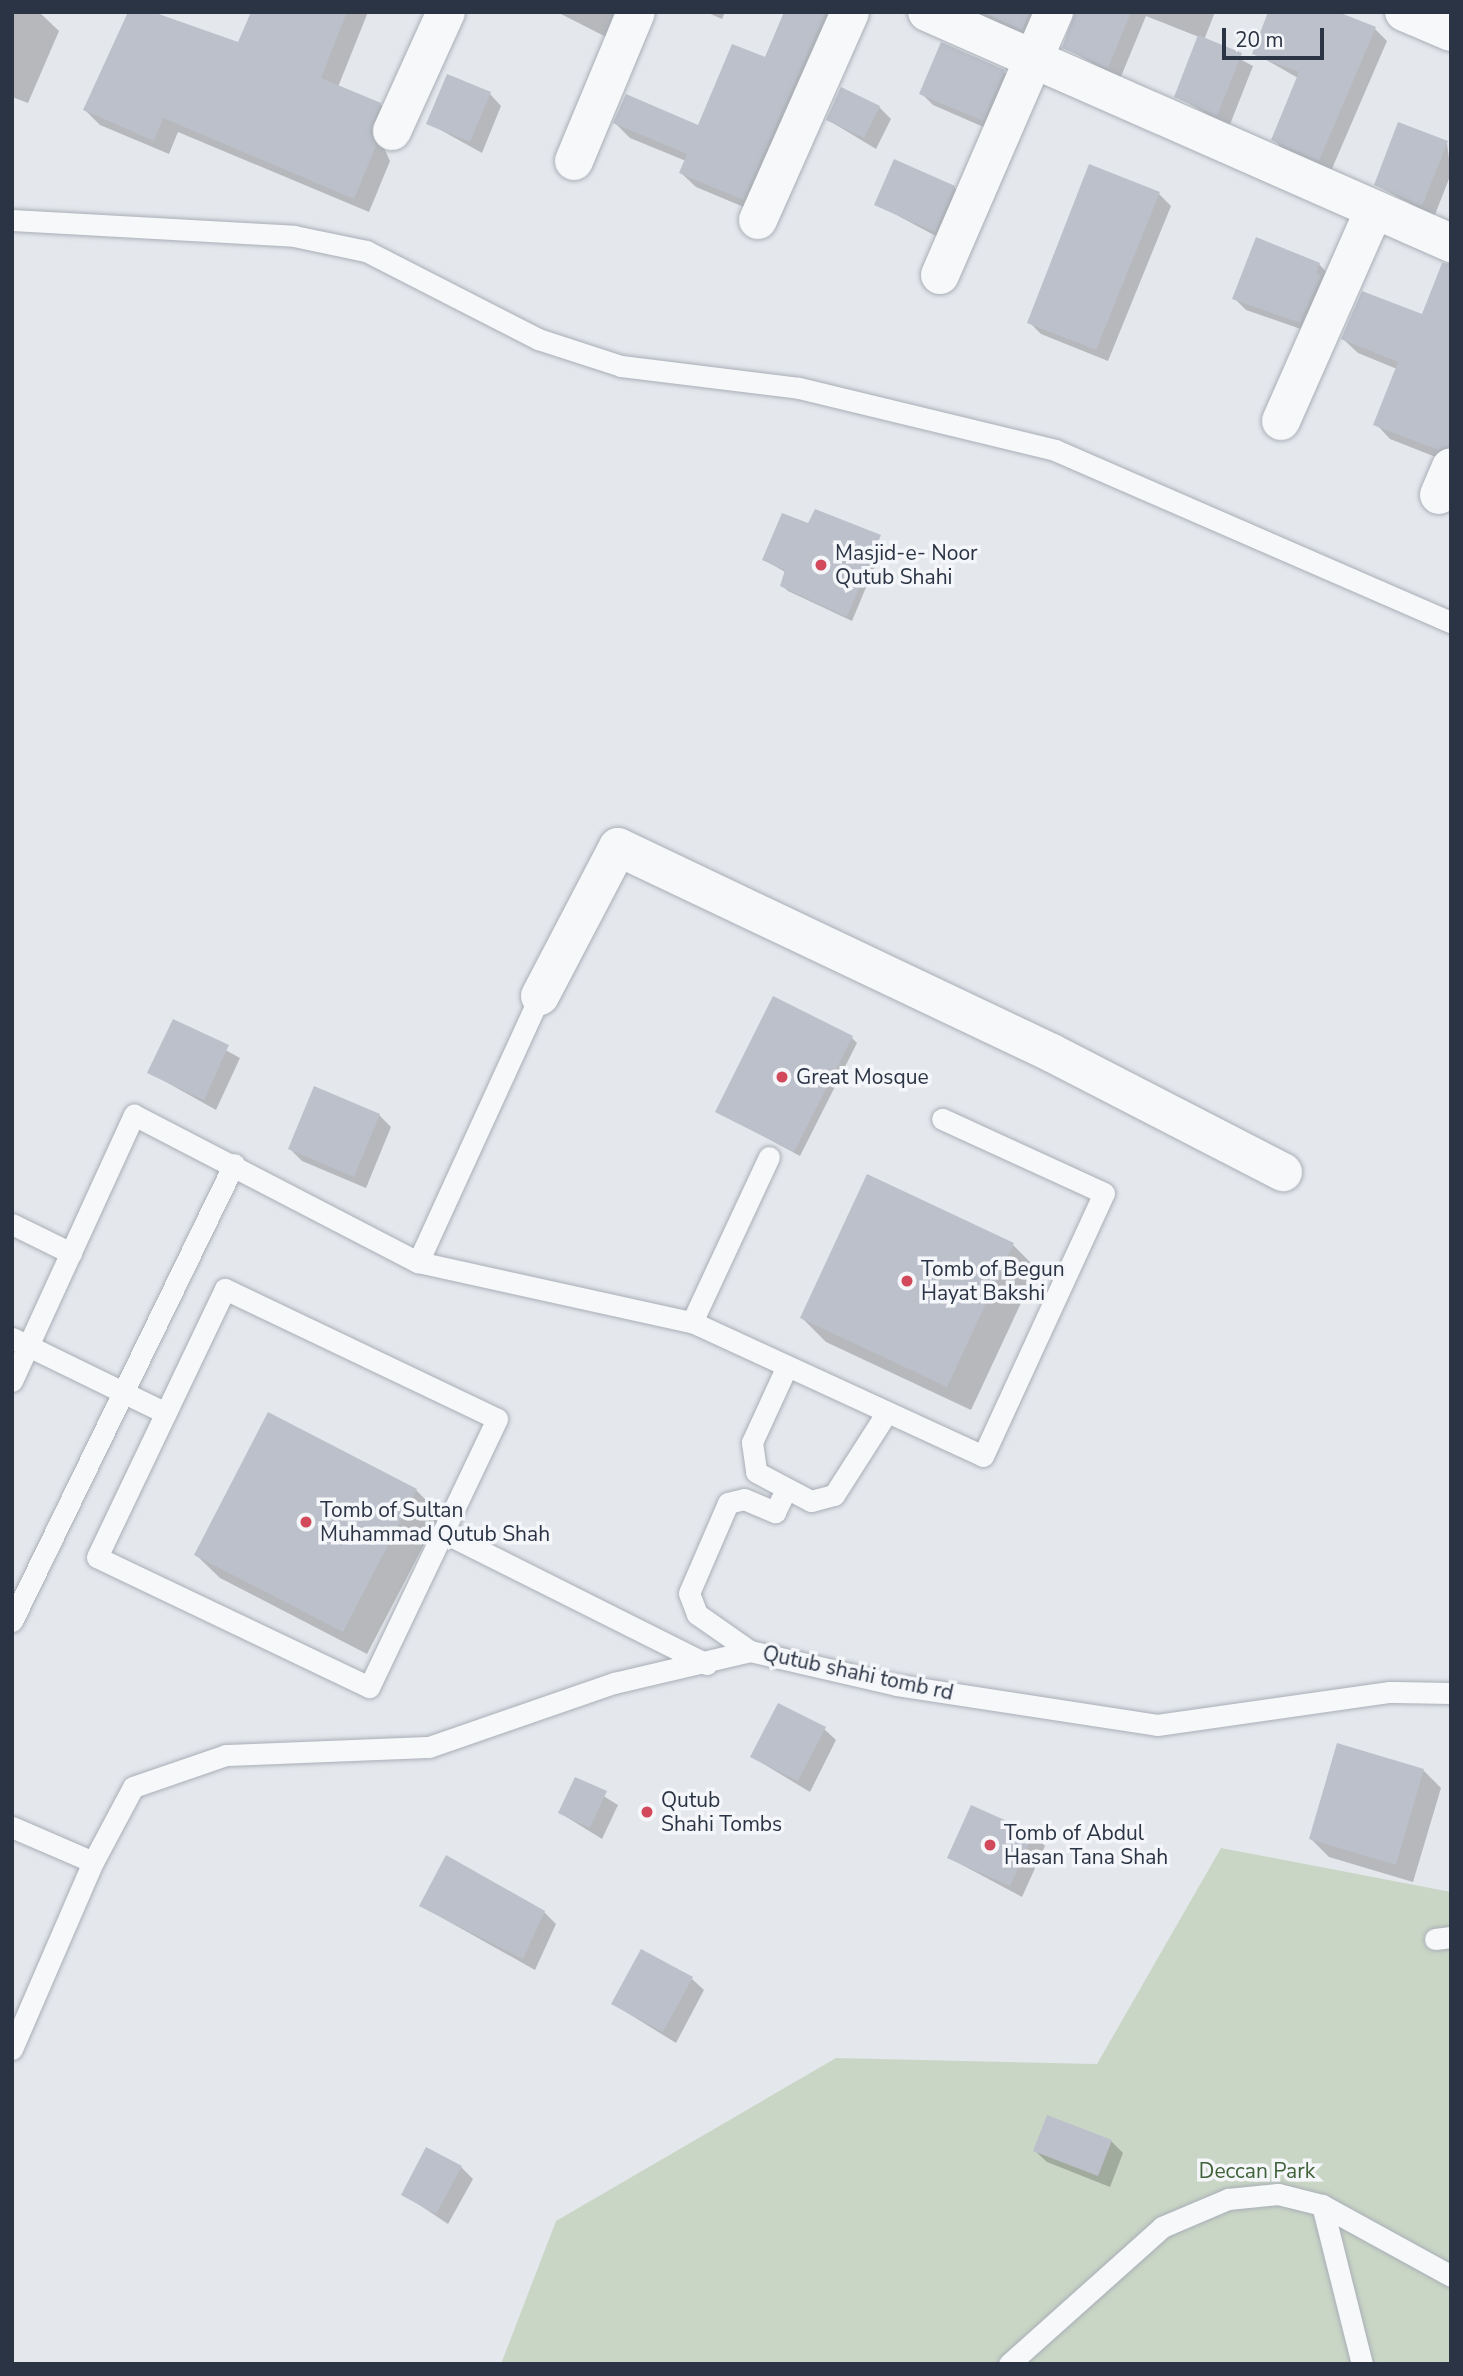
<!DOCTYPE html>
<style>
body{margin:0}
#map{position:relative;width:1463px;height:2376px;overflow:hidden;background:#e4e7ec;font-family:"Nunito Sans",sans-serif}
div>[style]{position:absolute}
.green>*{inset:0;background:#c9d6c5}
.shadow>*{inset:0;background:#0003}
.building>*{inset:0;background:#bbc0ca}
.roads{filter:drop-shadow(0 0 2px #a9aeb7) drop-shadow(0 0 2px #a9aeb7)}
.lane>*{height:21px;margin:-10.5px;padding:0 10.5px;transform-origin:10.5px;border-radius:10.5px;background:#f7f8fa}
.street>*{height:38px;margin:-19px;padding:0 19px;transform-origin:19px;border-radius:19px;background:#f7f8fa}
.dots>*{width:19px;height:19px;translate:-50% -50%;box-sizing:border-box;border:4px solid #f4f6f9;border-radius:50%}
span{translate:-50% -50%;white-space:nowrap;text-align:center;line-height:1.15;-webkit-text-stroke:7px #f4f6f9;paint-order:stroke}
.poi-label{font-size:21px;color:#2b3445}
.left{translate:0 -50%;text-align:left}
.street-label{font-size:21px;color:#2b3445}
.park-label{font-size:21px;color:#3f6138}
.frame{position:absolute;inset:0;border:14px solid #2b3445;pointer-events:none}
.scale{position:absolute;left:1222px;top:28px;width:102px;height:32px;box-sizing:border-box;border:4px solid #2b3445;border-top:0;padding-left:9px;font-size:21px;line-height:24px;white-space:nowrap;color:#2b3445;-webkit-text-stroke:5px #f4f6f9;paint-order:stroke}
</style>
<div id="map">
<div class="green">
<i style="clip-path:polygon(1221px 1848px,1451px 1892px,1451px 2364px,501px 2364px,556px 2221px,836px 2058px,1097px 2064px)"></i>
</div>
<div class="shadow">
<i style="clip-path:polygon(12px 12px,39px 12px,59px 31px,28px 103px,12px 97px)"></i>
<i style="clip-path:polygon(253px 12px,368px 12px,338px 87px,380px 104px,395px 119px,384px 148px,390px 161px,369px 212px,178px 132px,169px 154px,100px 125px,85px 110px,239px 45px)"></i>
<i style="clip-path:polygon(557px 12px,630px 12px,616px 42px)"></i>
<i style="clip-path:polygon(706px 12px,725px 12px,722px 19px)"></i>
<i style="clip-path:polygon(786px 12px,849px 12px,758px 213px,696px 187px,681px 173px,686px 161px,630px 138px,615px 123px,698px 127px,766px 60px)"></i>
<i style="clip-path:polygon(970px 12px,1049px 12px,1034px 41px)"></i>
<i style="clip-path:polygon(1077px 12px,1215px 12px,1204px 40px,1253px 66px,1229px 127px,1176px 96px,1199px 37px,1146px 16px,1120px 79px,1064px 47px)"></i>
<i style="clip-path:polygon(1375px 29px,1387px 41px,1331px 171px,1285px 151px,1274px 140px,1298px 78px,1254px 53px)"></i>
<i style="clip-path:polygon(1004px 72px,1016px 84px,995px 132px,933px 105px,921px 93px)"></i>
<i style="clip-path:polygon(490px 94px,501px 106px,482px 153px,428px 123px)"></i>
<i style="clip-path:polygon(879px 107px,891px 119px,876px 149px,828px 120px)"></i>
<i style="clip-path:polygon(1447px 143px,1451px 174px,1434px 217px,1376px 185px)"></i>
<i style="clip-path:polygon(1090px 166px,1159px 194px,1171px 206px,1108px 361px,1041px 334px,1029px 322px)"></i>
<i style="clip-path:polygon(954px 187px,966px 199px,947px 242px,876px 204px)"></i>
<i style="clip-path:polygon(1319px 264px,1330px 276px,1312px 333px,1246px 310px,1234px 298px)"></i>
<i style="clip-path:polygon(1451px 268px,1451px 463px,1390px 439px,1376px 424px,1397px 369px,1358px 353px,1343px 339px,1423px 317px)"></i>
<i style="clip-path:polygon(809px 525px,885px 542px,852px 621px,788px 591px,782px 586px,787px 573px,764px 560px)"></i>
<i style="clip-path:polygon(173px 1021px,240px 1058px,216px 1110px,150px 1073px)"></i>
<i style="clip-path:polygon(852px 1038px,857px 1043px,800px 1156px,717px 1111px)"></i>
<i style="clip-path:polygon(379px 1115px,391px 1127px,366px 1188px,302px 1161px,290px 1149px)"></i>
<i style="clip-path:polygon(1013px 1245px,1037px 1269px,971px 1410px,826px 1342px,802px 1318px)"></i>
<i style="clip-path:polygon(416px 1490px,440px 1514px,367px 1654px,220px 1578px,196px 1555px)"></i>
<i style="clip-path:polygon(824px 1729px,836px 1740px,810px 1792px,752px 1757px)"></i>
<i style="clip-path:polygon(1423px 1770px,1441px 1788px,1413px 1882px,1329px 1857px,1311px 1839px)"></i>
<i style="clip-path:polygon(576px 1779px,618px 1805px,602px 1839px,560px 1813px)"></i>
<i style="clip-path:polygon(1033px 1834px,1045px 1846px,1022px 1897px,949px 1858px)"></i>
<i style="clip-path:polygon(421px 1906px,544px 1912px,556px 1924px,535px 1970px)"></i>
<i style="clip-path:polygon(692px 1979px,704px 1990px,676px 2043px,613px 2004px)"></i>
<i style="clip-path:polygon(1111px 2141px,1123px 2153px,1110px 2187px,1047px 2162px,1035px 2151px)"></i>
<i style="clip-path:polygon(461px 2167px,473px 2179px,448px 2224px,403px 2194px)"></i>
</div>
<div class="building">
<i style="clip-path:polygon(128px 12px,153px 12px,238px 42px,251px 12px,347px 12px,321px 78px,381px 103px,370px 132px,376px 146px,354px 199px,163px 118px,154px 141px,83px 110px)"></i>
<i style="clip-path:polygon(784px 12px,826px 12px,743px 200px,679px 173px,687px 154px,613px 123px,626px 94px,698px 125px,732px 44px,765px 57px)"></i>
<i style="clip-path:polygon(982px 12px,1030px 12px,1022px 30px)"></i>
<i style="clip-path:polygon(1075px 12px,1131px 12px,1108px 68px,1062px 48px)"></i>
<i style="clip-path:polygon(1268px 12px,1338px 12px,1376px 27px,1319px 161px,1271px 140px,1299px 72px,1252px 54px)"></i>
<i style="clip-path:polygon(1198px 35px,1242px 53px,1217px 116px,1174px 97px)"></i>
<i style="clip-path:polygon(941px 42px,1005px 70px,983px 121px,919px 94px)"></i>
<i style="clip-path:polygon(447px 74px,491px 92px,470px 142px,426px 124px)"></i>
<i style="clip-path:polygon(841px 87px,880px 106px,864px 138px,826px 120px)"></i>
<i style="clip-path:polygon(1398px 122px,1448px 141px,1422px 206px,1374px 185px)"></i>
<i style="clip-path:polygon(894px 159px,955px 186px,935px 232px,874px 205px)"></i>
<i style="clip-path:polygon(1089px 164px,1160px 192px,1096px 350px,1027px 323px)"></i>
<i style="clip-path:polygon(1256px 237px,1320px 263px,1316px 273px,1321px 275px,1300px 323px,1232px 299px)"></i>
<i style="clip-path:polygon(1442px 263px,1451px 264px,1451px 446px,1438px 450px,1373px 425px,1398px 362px,1341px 339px,1362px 291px,1422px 314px)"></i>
<i style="clip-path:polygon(815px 509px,881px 535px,847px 617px,780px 586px,785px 570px,762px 560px,782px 513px,808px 523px)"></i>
<i style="clip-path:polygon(773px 996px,853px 1036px,794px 1152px,715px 1112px)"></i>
<i style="clip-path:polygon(173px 1019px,229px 1045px,204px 1100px,147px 1073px)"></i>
<i style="clip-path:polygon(314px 1086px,380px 1114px,354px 1177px,288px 1149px)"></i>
<i style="clip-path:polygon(867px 1174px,1014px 1243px,947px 1387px,800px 1318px)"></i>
<i style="clip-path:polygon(268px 1412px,417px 1489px,343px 1632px,194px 1555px)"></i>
<i style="clip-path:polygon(778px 1703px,826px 1727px,798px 1781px,750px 1757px)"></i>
<i style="clip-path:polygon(1337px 1743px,1424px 1769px,1396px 1865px,1309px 1839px)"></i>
<i style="clip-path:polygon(575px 1777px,607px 1791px,590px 1828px,558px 1813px)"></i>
<i style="clip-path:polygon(971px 1805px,1034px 1833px,1010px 1886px,947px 1858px)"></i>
<i style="clip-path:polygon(446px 1855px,545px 1911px,523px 1959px,419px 1906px)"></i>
<i style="clip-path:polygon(641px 1949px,693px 1977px,663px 2032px,611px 2004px)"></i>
<i style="clip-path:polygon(1047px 2115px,1112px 2140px,1098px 2176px,1033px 2151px)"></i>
<i style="clip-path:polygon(426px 2147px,462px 2166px,436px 2214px,401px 2195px)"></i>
</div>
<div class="roads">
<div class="lane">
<i style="left:12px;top:220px;width:282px;rotate:3.2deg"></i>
<i style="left:294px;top:236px;width:74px;rotate:11.8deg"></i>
<i style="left:366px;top:251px;width:193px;rotate:27.1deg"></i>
<i style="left:538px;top:339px;width:87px;rotate:18deg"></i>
<i style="left:621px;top:366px;width:179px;rotate:7deg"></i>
<i style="left:799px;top:388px;width:263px;rotate:13.6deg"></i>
<i style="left:1055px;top:450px;width:432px;rotate:23.5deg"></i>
<i style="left:12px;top:1224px;width:66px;rotate:26.2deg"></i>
<i style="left:418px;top:1262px;width:280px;rotate:12.4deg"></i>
<i style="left:692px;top:1322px;width:182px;rotate:-65deg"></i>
<i style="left:225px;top:1289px;width:301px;rotate:25.5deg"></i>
<i style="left:497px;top:1419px;width:297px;rotate:115.5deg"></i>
<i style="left:369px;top:1687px;width:301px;rotate:-154.5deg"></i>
<i style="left:97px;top:1557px;width:297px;rotate:-64.5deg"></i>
<i style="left:692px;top:1322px;width:320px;rotate:24.7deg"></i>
<i style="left:983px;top:1456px;width:289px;rotate:-65.3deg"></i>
<i style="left:1104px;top:1193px;width:178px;rotate:-155.4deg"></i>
<i style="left:12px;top:1338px;width:171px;rotate:26deg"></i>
<i style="left:787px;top:1366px;width:84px;rotate:114.7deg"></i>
<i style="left:752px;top:1442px;width:30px;rotate:82deg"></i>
<i style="left:756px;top:1472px;width:62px;rotate:27.8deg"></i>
<i style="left:811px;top:1501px;width:24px;rotate:-15deg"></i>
<i style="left:834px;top:1495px;width:98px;rotate:-57.4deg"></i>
<i style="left:12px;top:1381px;width:293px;rotate:-65.4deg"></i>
<i style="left:134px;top:1115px;width:320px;rotate:27.4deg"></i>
<i style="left:418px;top:1262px;width:293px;rotate:-65.4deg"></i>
<i style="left:443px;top:1532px;width:295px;rotate:26.6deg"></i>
<i style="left:12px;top:1621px;width:508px;rotate:-64.09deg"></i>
<i style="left:750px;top:1651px;width:65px;rotate:-145.1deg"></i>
<i style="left:697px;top:1614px;width:22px;rotate:-111deg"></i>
<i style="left:689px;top:1593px;width:98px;rotate:-66.6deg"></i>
<i style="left:728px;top:1503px;width:16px;rotate:-14deg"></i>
<i style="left:744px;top:1499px;width:34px;rotate:23deg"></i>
<i style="left:775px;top:1512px;width:25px;rotate:-64deg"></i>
<i style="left:12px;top:1827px;width:88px;rotate:23.4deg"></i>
<i style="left:93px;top:1862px;width:85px;rotate:-61.9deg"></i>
<i style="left:133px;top:1787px;width:98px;rotate:-19deg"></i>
<i style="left:226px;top:1755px;width:203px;rotate:-2.3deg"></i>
<i style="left:429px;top:1747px;width:196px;rotate:-19.1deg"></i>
<i style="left:614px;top:1683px;width:140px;rotate:-13.2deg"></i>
<i style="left:750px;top:1651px;width:151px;rotate:13deg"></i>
<i style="left:897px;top:1685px;width:263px;rotate:8.7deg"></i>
<i style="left:1157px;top:1725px;width:235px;rotate:-8.1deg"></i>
<i style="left:1390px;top:1692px;width:61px;rotate:0.9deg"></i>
<i style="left:1435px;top:1939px;width:16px;rotate:-7deg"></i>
<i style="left:12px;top:2049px;width:204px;rotate:-66.6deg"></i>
<i style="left:1322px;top:2205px;width:164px;rotate:75.9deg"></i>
<i style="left:1009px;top:2364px;width:205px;rotate:-41.8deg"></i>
<i style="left:1162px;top:2227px;width:72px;rotate:-23deg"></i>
<i style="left:1228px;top:2199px;width:50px;rotate:-5.7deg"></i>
<i style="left:1278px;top:2194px;width:45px;rotate:14deg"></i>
<i style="left:1322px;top:2205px;width:147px;rotate:28.8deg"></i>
</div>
<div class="street">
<i style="left:927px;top:12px;width:573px;rotate:23.79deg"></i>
<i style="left:1404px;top:12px;width:51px;rotate:23.1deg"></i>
<i style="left:392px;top:131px;width:131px;rotate:-65.6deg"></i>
<i style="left:574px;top:161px;width:161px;rotate:-67.4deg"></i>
<i style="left:758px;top:220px;width:227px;rotate:-66.1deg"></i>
<i style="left:940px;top:275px;width:287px;rotate:-66.6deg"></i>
<i style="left:1281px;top:421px;width:231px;rotate:-66.2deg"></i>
<i style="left:1439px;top:495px;width:30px;rotate:-67deg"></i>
<i style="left:540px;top:996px;width:168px;rotate:-62.4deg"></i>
<i style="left:618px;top:847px;width:480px;rotate:25.4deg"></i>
<i style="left:1052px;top:1053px;width:260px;rotate:27.3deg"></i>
</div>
</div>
<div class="dots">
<i style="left:821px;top:565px;background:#d1495b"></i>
<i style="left:782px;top:1077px;background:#d1495b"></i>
<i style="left:907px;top:1281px;background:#d1495b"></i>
<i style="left:306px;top:1522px;background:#d1495b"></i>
<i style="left:647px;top:1812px;background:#d1495b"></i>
<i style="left:990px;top:1845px;background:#d1495b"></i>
</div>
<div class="poi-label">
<span class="left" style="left:835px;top:565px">Masjid-e- Noor<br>Qutub Shahi</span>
<span class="left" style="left:796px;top:1077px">Great Mosque</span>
<span class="left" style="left:921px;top:1281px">Tomb of Begun<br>Hayat Bakshi</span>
<span class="left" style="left:320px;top:1522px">Tomb of Sultan<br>Muhammad Qutub Shah</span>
<span class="left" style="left:661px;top:1812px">Qutub<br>Shahi Tombs</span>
<span class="left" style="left:1004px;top:1845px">Tomb of Abdul<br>Hasan Tana Shah</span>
</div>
<div class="street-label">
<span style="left:858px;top:1673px;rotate:12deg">Qutub shahi tomb rd</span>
</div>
<div class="park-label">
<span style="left:1257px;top:2171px">Deccan Park</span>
</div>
<div class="frame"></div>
<div class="scale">20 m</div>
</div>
